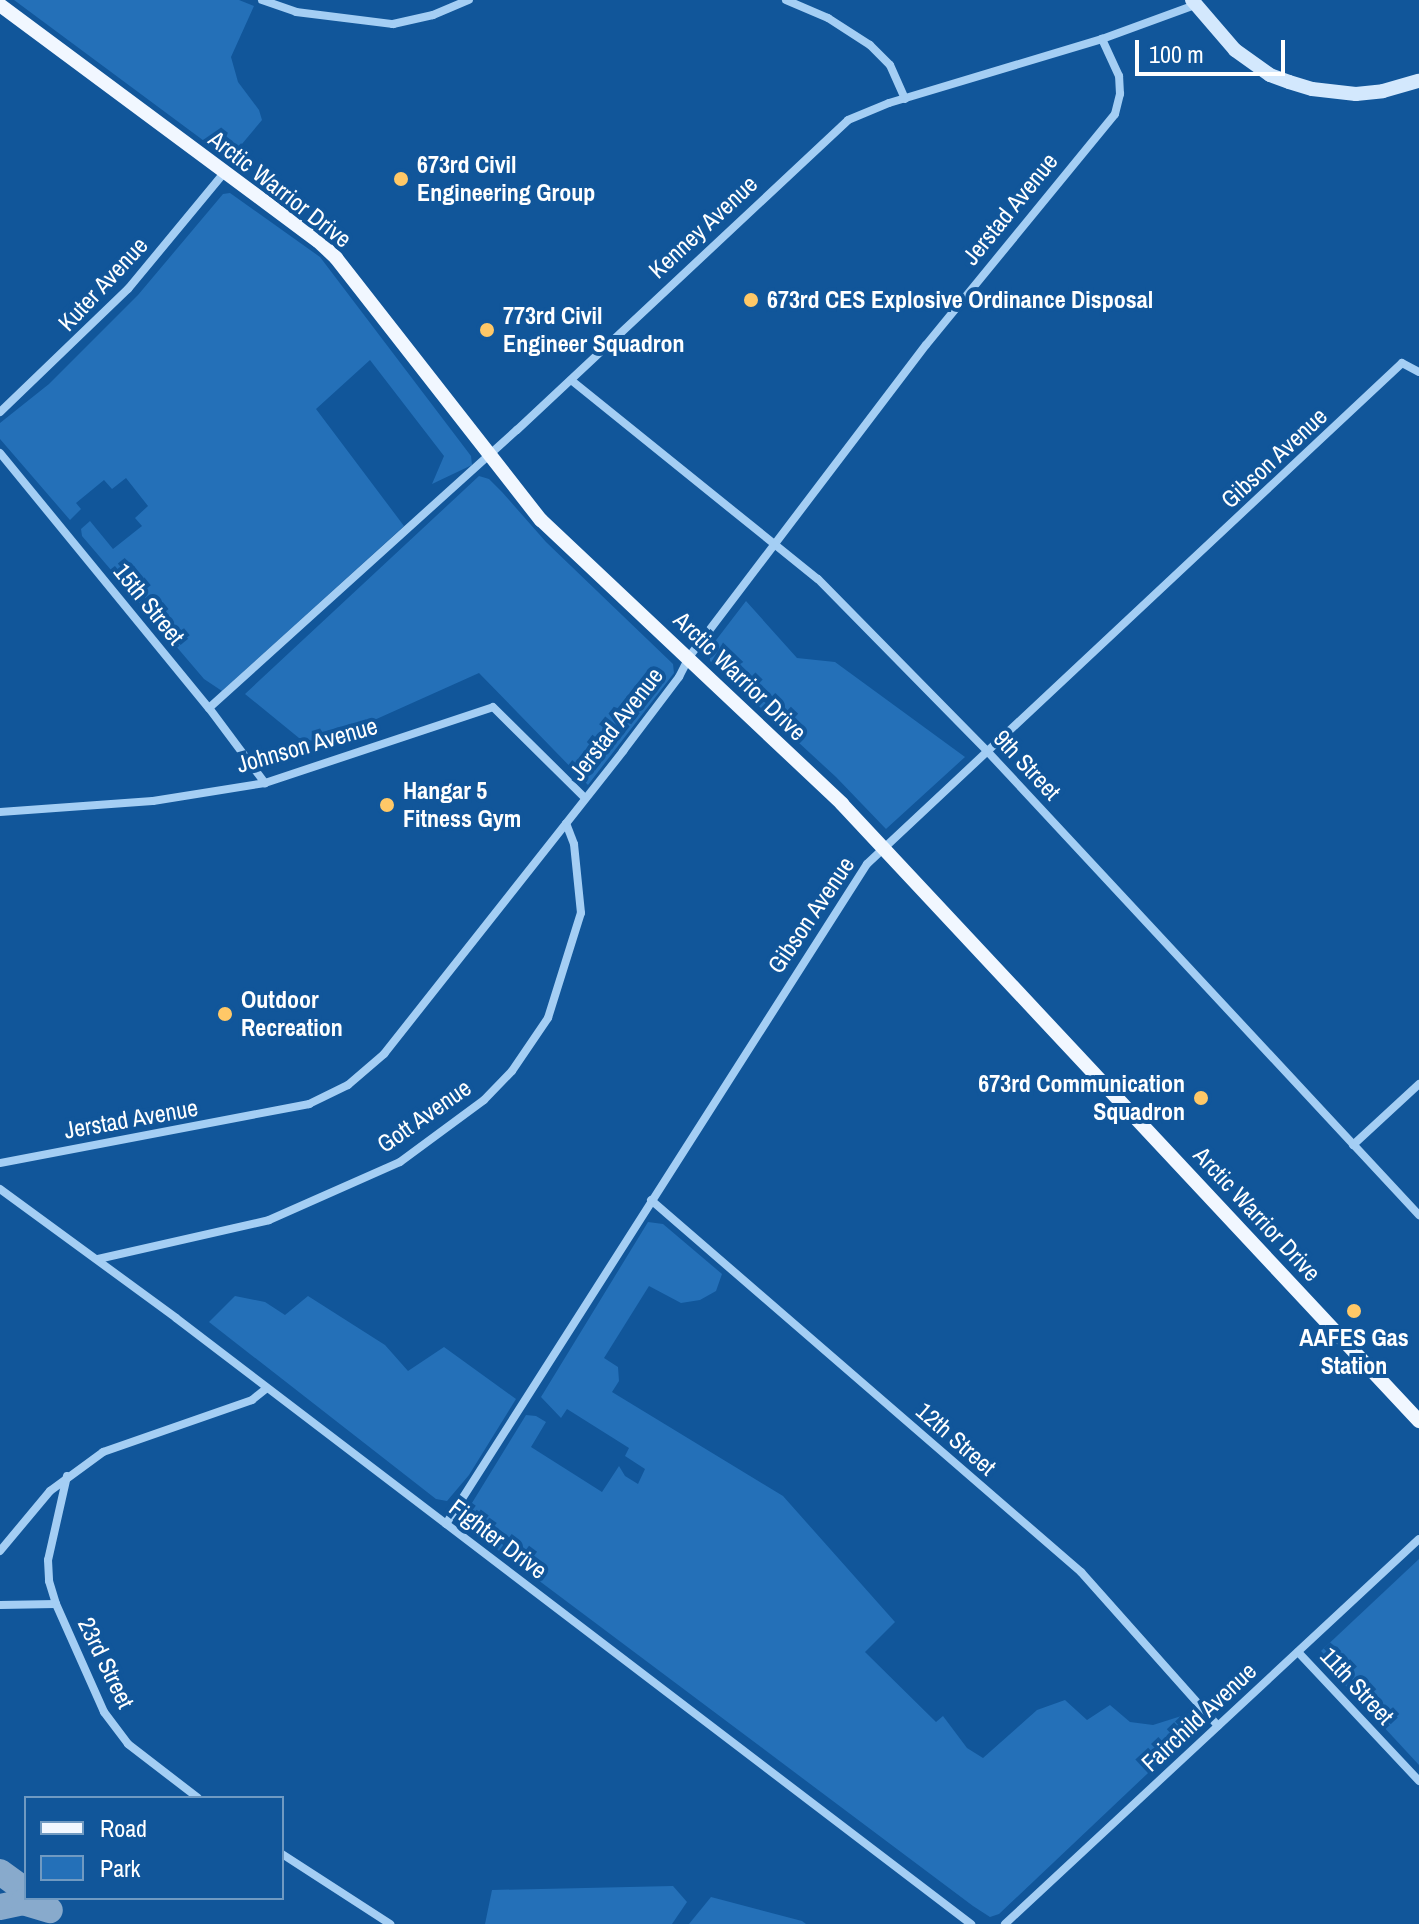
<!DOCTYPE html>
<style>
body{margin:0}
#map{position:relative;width:1419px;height:1924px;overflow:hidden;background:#11569a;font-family:"Archivo Narrow",sans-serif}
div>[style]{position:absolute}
.green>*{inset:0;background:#2470b8}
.taxiway>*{height:26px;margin:-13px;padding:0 13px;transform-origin:13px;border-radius:13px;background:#8ac}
.street>*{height:8px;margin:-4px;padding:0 4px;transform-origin:4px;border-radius:4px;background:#a4cef4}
.secondary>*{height:14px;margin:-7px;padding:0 7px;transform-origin:7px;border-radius:7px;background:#d3e8fd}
.primary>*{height:14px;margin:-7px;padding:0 7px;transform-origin:7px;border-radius:7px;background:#f1f7ff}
.dots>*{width:22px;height:22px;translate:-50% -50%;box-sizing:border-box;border:4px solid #11569a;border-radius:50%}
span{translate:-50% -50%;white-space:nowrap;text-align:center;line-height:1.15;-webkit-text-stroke:8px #11569a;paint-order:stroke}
.poi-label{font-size:24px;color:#fff;font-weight:700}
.left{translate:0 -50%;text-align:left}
.right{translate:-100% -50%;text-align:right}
.street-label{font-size:24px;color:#fff}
.legend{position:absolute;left:24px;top:1796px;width:260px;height:104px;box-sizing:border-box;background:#11569a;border:2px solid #709ac2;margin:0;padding:10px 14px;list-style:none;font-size:24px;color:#fff}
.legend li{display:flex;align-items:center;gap:16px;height:40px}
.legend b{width:40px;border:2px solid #709ac2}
.scale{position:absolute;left:1135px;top:40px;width:150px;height:36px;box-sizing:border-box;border:4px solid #fff;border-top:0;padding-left:10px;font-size:24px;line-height:28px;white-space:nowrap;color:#fff;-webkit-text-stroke:6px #11569a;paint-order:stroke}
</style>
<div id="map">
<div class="green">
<i style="clip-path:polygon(14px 0,239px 0,254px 6px,231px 57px,238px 82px,259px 110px,262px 120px,231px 157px,223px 155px)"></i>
<i style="clip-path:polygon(230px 193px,320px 257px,471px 456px,472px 465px,432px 484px,444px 456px,370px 360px,316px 409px,404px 526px,222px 691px,204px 679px,82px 536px,81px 529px,90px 521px,113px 549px,142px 526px,135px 518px,148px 506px,126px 478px,112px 489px,104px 480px,76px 503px,81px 509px,70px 520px,0 439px,0 423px,49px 384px,138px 295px,223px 194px)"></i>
<i style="clip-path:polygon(479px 476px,489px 479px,502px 492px,546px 542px,673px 664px,674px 673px,588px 785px,479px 673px,323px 743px,299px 738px,245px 694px)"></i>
<i style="clip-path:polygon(746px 601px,797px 658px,835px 662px,965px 757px,886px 829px,836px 777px,710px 661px,710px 648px)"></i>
<i style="clip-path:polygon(648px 1222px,663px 1224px,722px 1274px,716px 1291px,700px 1300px,681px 1303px,649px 1286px,604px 1358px,618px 1367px,619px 1381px,612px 1392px,783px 1496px,895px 1622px,865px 1652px,936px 1722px,943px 1716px,967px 1748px,983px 1758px,1037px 1710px,1065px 1700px,1087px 1720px,1110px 1705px,1130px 1722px,1153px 1725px,1194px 1712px,1204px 1717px,1202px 1722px,999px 1914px,990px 1917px,973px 1906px,474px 1532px,464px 1516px,526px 1415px,536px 1416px,546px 1422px,531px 1447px,602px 1492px,619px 1466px,625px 1476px,638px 1484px,645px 1469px,625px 1456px,629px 1448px,567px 1409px,561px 1418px,541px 1397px)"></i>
<i style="clip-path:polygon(235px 1296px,265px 1302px,285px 1315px,308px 1296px,385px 1345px,408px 1371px,444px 1347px,516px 1399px,469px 1475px,447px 1501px,436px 1499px,209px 1322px)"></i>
<i style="clip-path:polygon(1419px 1559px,1419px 1765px,1319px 1657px,1321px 1651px)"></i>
<i style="clip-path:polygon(673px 1886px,687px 1902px,672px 1924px,485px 1924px,492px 1890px)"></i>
<i style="clip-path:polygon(711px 1897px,802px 1921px,806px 1924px,689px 1924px)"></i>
</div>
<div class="taxiway">
<i style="left:0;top:1872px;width:32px;rotate:36deg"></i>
<i style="left:0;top:1907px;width:24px;rotate:-12deg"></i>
<i style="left:23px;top:1902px;width:28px;rotate:17deg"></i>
</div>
<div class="street">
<i style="left:262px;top:0;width:36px;rotate:19deg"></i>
<i style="left:296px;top:12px;width:98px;rotate:7.1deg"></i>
<i style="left:393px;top:24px;width:41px;rotate:-12.7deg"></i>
<i style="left:433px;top:15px;width:39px;rotate:-23deg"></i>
<i style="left:786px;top:0;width:46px;rotate:23.2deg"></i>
<i style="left:828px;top:18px;width:50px;rotate:32.7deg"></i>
<i style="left:870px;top:45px;width:28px;rotate:45deg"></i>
<i style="left:890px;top:65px;width:37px;rotate:66deg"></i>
<i style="left:571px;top:380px;width:317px;rotate:38.9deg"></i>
<i style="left:818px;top:579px;width:243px;rotate:45.5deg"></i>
<i style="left:988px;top:752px;width:633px;rotate:47.05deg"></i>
<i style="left:0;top:412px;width:178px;rotate:-43.9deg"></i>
<i style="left:128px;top:289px;width:151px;rotate:-50.4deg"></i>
<i style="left:0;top:453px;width:330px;rotate:50.7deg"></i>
<i style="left:209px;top:708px;width:94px;rotate:53.3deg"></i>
<i style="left:209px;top:708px;width:415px;rotate:-42.1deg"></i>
<i style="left:517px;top:430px;width:453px;rotate:-43.1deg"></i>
<i style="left:848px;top:120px;width:44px;rotate:-22.5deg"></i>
<i style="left:889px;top:103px;width:222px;rotate:-16.7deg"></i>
<i style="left:1102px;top:39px;width:99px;rotate:-20.1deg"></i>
<i style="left:0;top:812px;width:153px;rotate:-4.1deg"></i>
<i style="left:153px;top:801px;width:113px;rotate:-9.1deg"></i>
<i style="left:265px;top:783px;width:240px;rotate:-18.4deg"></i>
<i style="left:493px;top:707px;width:129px;rotate:44.7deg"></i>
<i style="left:1353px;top:1145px;width:90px;rotate:-42.7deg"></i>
<i style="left:0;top:1163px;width:315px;rotate:-10.8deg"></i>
<i style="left:309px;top:1104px;width:43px;rotate:-26deg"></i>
<i style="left:348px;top:1085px;width:48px;rotate:-40.7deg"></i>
<i style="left:384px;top:1054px;width:386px;rotate:-51.7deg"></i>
<i style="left:623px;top:751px;width:93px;rotate:-52.9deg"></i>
<i style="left:679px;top:677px;width:22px;rotate:-63deg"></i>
<i style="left:689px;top:657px;width:392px;rotate:-52.8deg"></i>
<i style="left:926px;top:345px;width:298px;rotate:-50.7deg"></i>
<i style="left:1115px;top:114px;width:21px;rotate:-76deg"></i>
<i style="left:1120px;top:94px;width:18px;rotate:-93deg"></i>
<i style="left:1119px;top:76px;width:41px;rotate:-114.7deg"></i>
<i style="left:0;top:1189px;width:218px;rotate:36.2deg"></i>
<i style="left:176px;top:1318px;width:1000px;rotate:37.32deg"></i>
<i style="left:651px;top:1200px;width:569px;rotate:40.86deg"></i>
<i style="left:1081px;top:1572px;width:206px;rotate:48.3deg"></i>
<i style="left:98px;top:1259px;width:175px;rotate:-12.8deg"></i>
<i style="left:269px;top:1220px;width:143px;rotate:-23.9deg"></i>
<i style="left:400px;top:1162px;width:104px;rotate:-36.4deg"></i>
<i style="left:484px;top:1100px;width:40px;rotate:-46deg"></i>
<i style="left:512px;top:1071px;width:64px;rotate:-55.8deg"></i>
<i style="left:548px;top:1018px;width:110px;rotate:-72.6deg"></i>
<i style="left:581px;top:913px;width:69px;rotate:-95.8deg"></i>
<i style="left:574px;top:844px;width:22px;rotate:-111deg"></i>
<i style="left:67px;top:1476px;width:86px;rotate:102.7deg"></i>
<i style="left:48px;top:1560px;width:21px;rotate:87deg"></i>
<i style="left:49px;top:1581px;width:24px;rotate:73deg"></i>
<i style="left:56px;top:1604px;width:118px;rotate:66deg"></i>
<i style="left:104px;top:1712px;width:40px;rotate:53deg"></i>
<i style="left:128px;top:1744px;width:88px;rotate:37.6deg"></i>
<i style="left:446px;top:1524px;width:783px;rotate:-57.47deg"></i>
<i style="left:867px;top:864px;width:733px;rotate:-43.12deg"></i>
<i style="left:1402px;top:363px;width:19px;rotate:28deg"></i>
<i style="left:0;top:1551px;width:78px;rotate:-50.2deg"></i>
<i style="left:50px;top:1491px;width:66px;rotate:-36.3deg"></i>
<i style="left:103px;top:1452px;width:158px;rotate:-19.2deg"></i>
<i style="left:252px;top:1400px;width:19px;rotate:-39deg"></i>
<i style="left:0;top:1605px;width:56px;rotate:-1deg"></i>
<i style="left:1298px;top:1652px;width:177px;rotate:46.8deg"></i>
<i style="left:282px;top:1854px;width:129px;rotate:32.9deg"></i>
<i style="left:1005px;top:1924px;width:565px;rotate:-42.92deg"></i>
</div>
<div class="secondary">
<i style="left:1192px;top:0;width:66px;rotate:49.3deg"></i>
<i style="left:1235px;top:50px;width:43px;rotate:35.5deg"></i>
<i style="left:1270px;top:75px;width:20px;rotate:20deg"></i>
<i style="left:1289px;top:82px;width:24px;rotate:17deg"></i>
<i style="left:1312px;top:89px;width:44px;rotate:6.5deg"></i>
<i style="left:1356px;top:94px;width:27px;rotate:-6deg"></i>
<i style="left:1383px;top:91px;width:37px;rotate:-16deg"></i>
</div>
<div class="primary">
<i style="left:0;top:5px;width:396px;rotate:36.6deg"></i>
<i style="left:318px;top:241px;width:25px;rotate:43deg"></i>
<i style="left:336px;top:258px;width:333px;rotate:52deg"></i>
<i style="left:541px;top:520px;width:414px;rotate:43.3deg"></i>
<i style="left:842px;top:804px;width:845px;rotate:46.92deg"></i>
</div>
<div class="dots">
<i style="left:401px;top:179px;background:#ffc867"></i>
<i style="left:751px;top:300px;background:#ffc867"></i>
<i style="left:487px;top:330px;background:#ffc867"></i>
<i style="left:387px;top:805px;background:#ffc867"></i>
<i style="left:225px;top:1014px;background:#ffc867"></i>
<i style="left:1201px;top:1098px;background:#ffc867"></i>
<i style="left:1354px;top:1311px;background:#ffc867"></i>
</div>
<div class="poi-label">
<span class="left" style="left:417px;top:179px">673rd Civil<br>Engineering Group</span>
<span class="left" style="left:767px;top:300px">673rd CES Explosive Ordinance Disposal</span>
<span class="left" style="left:503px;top:330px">773rd Civil<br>Engineer Squadron</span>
<span class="left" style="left:403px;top:805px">Hangar 5<br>Fitness Gym</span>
<span class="left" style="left:241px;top:1014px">Outdoor<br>Recreation</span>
<span class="right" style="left:1185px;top:1098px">673rd Communication<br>Squadron</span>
<span style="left:1354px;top:1352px">AAFES Gas<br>Station</span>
</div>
<div class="street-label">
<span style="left:280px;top:189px;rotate:38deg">Arctic Warrior Drive</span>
<span style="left:1010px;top:209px;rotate:-51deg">Jerstad Avenue</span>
<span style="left:703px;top:227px;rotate:-43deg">Kenney Avenue</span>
<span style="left:103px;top:284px;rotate:-47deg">Kuter Avenue</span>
<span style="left:1274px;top:458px;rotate:-43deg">Gibson Avenue</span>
<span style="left:149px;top:604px;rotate:51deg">15th Street</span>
<span style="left:740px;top:676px;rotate:44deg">Arctic Warrior Drive</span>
<span style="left:616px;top:724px;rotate:-52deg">Jerstad Avenue</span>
<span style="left:307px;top:745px;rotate:-16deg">Johnson Avenue</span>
<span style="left:1027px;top:765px;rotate:47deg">9th Street</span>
<span style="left:811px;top:915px;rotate:-56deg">Gibson Avenue</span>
<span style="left:424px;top:1116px;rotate:-35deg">Gott Avenue</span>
<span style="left:131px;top:1119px;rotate:-10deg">Jerstad Avenue</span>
<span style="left:1257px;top:1214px;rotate:47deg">Arctic Warrior Drive</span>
<span style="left:956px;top:1439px;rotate:41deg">12th Street</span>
<span style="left:498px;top:1539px;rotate:37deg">Fighter Drive</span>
<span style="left:106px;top:1663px;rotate:64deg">23rd Street</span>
<span style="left:1357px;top:1686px;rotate:47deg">11th Street</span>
<span style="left:1199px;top:1717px;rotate:-43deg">Fairchild Avenue</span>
</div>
<ul class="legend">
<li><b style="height:10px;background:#f1f7ff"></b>Road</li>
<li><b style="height:22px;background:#2470b8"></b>Park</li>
</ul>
<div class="scale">100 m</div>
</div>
